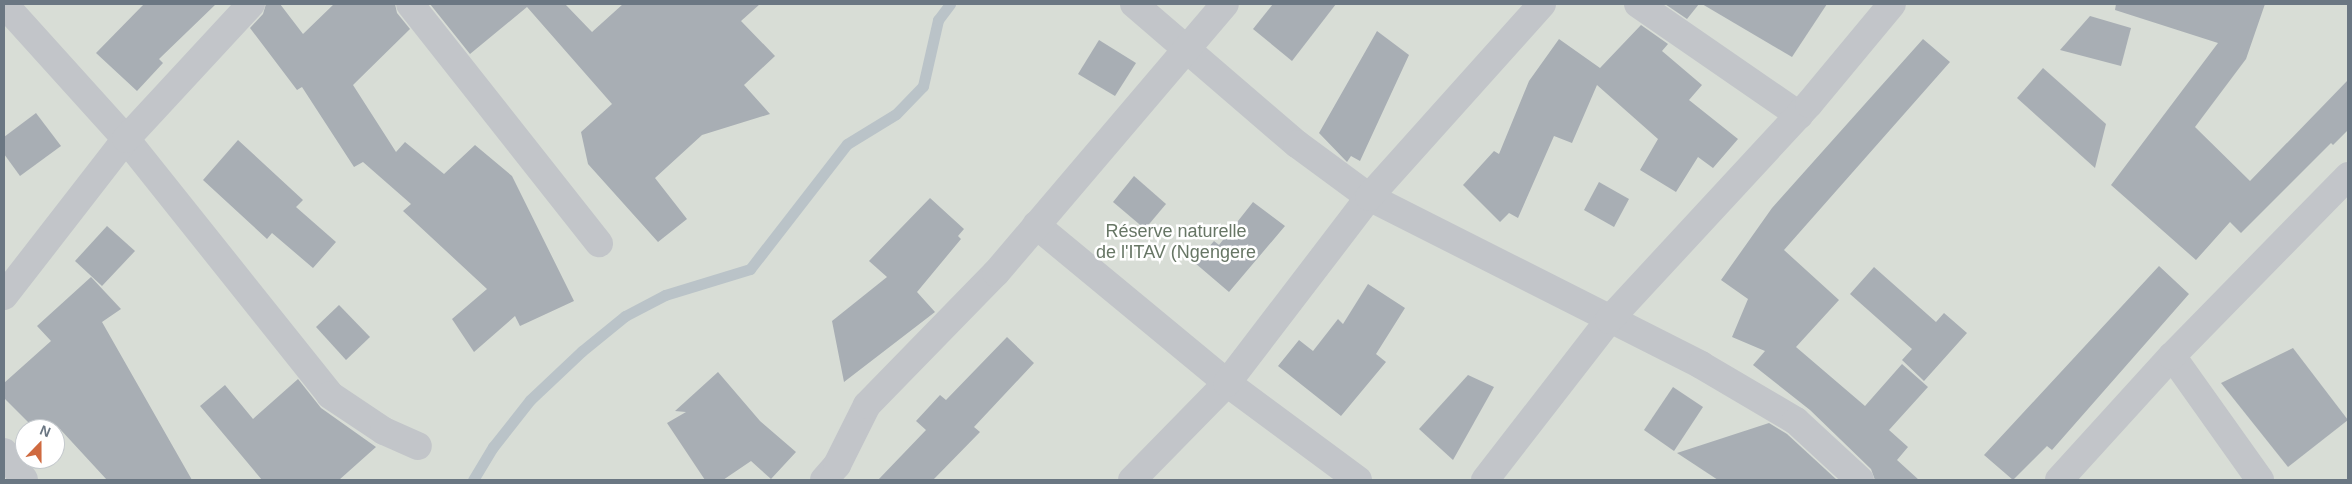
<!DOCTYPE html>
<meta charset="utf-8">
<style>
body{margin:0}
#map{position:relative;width:2352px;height:484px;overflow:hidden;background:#f8f8f6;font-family:Arial,sans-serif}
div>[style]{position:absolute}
.green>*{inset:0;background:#d8ddd6}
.stream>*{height:11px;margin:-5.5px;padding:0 5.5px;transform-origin:5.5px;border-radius:5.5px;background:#bac3c8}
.building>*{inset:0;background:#a8aeb4}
.minor>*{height:28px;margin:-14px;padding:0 14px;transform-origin:14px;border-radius:14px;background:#c2c5c9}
span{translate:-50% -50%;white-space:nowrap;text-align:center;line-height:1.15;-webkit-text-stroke:5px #fff;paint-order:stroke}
.park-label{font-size:18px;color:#677665}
.frame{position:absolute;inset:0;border:5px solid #6b7783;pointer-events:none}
.north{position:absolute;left:15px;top:419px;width:50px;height:50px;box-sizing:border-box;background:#fff;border:1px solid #c4c9cd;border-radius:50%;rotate:22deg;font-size:14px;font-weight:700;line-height:20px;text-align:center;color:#6b7783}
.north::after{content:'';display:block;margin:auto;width:18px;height:22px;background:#cf6a40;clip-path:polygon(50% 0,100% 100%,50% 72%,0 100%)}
</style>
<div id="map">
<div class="green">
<i style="clip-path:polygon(evenodd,4px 4px,2348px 4px,2348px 480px,4px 480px,4px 4px,25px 429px,55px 429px,55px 459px,25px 459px,25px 429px)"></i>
</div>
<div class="stream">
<i style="left:473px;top:480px;width:39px;rotate:-59deg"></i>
<i style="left:493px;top:447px;width:60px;rotate:-51.8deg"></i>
<i style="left:530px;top:400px;width:71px;rotate:-43.3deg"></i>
<i style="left:582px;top:351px;width:55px;rotate:-39.1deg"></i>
<i style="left:625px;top:316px;width:45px;rotate:-27.7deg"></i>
<i style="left:665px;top:295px;width:89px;rotate:-17deg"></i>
<i style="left:750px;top:269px;width:158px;rotate:-52.2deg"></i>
<i style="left:847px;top:144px;width:57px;rotate:-31.5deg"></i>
<i style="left:896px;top:114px;width:39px;rotate:-46deg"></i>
<i style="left:923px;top:86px;width:68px;rotate:-77.2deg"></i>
<i style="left:938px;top:20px;width:20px;rotate:-53deg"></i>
</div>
<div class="building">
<i style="clip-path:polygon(144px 4px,216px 4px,159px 59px,163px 63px,137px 91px,96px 53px)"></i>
<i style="clip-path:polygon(266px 4px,280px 4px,303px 34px,334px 4px,395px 4px,397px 13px,410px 29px,353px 85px,396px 152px,405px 142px,444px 174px,475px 145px,512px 176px,574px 301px,520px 326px,515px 316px,474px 352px,452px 319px,487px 289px,403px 211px,411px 204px,363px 162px,354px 167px,302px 87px,297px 90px,250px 28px,263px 14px)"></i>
<i style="clip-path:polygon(430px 4px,565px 4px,592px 32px,623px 4px,760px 4px,741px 21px,775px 56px,744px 85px,770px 114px,702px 135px,655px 178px,687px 219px,658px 242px,588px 164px,581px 132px,612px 104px,527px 7px,470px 54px)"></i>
<i style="clip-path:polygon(1273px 4px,1336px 4px,1292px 61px,1253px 29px)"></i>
<i style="clip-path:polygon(1665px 4px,1699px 4px,1687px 19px)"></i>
<i style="clip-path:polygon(1702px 4px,1827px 4px,1792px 57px)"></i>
<i style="clip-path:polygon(2116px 4px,2265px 4px,2246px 59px,2195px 127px,2250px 181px,2348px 80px,2348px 130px,2333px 145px,2331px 143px,2241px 233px,2230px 222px,2196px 260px,2111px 185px,2218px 43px,2115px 10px)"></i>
<i style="clip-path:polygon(2090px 16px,2131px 28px,2121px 66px,2060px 50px)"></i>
<i style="clip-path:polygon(1641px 25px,1668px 44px,1662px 51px,1702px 85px,1689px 100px,1738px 139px,1713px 168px,1698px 157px,1676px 192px,1640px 170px,1658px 139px,1597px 85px,1572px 143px,1554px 136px,1518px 218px,1509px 213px,1500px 222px,1463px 185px,1494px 151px,1499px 154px,1529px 81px,1559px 39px,1600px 68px)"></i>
<i style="clip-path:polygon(1377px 31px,1409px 55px,1360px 161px,1351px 156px,1347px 162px,1319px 133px)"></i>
<i style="clip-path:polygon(1923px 39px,1950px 62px,1784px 250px,1839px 300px,1796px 347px,1865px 406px,1902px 364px,1928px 387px,1889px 430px,1908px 447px,1897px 460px,1919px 480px,1875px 480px,1871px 469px,1810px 410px,1753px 365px,1765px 351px,1732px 337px,1748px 299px,1721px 280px,1772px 208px)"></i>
<i style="clip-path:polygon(1099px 40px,1136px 63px,1115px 96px,1078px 74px)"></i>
<i style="clip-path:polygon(2043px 68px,2106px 124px,2095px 168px,2017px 98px)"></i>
<i style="clip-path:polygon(36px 113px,61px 146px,20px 176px,4px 154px,4px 137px)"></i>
<i style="clip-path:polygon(238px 140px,303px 200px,296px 207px,336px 242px,313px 268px,272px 233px,267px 239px,203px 180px)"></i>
<i style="clip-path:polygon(1134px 176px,1166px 204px,1145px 229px,1113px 202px)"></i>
<i style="clip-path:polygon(1599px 182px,1629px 199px,1614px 227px,1584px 210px)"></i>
<i style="clip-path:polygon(930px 198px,964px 229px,958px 236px,961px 239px,917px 292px,935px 312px,844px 382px,832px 321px,887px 277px,869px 261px)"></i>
<i style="clip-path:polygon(1253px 202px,1285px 226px,1229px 292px,1195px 263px,1214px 241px,1219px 245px)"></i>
<i style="clip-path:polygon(107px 226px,135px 251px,102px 286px,75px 261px)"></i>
<i style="clip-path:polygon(2159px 266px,2189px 294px,2052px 450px,2047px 446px,2013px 480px,1984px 455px)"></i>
<i style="clip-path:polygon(1874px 267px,1936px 322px,1944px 313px,1967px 333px,1924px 381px,1902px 360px,1912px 349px,1850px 294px)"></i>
<i style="clip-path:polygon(91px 277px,121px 309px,102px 322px,192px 480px,107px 480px,60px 429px,35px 429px,4px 398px,4px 383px,51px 341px,37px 326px)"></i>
<i style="clip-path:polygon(1368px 284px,1405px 308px,1376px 354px,1386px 362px,1341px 416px,1278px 366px,1299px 340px,1313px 351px,1338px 319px,1343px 324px)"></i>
<i style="clip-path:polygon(339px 305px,370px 337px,346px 360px,316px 327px)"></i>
<i style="clip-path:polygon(1007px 337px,1034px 363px,974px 427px,980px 432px,933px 480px,878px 480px,926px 430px,916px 421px,940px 395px,946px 400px)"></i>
<i style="clip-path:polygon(2293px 348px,2348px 420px,2288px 467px,2221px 383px)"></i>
<i style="clip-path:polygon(718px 372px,760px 421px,796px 452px,771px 479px,751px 461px,723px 480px,705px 480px,667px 423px,686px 412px,675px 411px)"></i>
<i style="clip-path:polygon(1468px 375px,1494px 387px,1453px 460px,1419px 429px)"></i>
<i style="clip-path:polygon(298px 379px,321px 408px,376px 447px,339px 480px,262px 480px,200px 406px,225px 385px,253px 419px)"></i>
<i style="clip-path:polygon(1673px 387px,1703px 407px,1674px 451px,1644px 430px)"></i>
<i style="clip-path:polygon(1769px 423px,1787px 434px,1837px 480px,1718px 480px,1677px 453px)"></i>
</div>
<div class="minor">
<i style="left:4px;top:4px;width:182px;rotate:47.9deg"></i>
<i style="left:126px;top:139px;width:327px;rotate:51.4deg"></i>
<i style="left:330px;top:395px;width:65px;rotate:33.7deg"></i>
<i style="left:384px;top:431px;width:37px;rotate:24deg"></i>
<i style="left:410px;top:4px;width:305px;rotate:51.7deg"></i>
<i style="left:1134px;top:4px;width:215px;rotate:40.7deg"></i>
<i style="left:1297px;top:144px;width:89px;rotate:36.4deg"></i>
<i style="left:1369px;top:197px;width:372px;rotate:26.8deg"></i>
<i style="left:1701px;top:365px;width:110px;rotate:30.5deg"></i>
<i style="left:1796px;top:421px;width:87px;rotate:42.7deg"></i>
<i style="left:1638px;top:4px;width:196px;rotate:34.6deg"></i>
<i style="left:1036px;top:225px;width:248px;rotate:39.6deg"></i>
<i style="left:1227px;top:383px;width:163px;rotate:36.5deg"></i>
<i style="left:4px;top:296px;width:199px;rotate:-52.2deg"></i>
<i style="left:126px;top:139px;width:184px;rotate:-47.2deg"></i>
<i style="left:2172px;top:356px;width:152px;rotate:54.6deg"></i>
<i style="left:4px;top:452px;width:34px;rotate:54deg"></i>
<i style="left:824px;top:480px;width:20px;rotate:-49deg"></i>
<i style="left:837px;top:465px;width:67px;rotate:-63.4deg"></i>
<i style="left:867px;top:405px;width:185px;rotate:-45.7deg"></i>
<i style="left:996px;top:273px;width:353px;rotate:-49.6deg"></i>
<i style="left:1132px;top:480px;width:136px;rotate:-45.6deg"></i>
<i style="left:1227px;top:383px;width:234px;rotate:-52.6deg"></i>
<i style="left:1369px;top:197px;width:259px;rotate:-48.1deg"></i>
<i style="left:1485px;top:480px;width:202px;rotate:-52.2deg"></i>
<i style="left:1609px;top:320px;width:294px;rotate:-47.2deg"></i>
<i style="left:1809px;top:104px;width:130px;rotate:-50.3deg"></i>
<i style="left:2059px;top:480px;width:168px;rotate:-47.7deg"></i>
<i style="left:2172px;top:356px;width:252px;rotate:-45.6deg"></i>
</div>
<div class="park-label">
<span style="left:1176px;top:242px">Réserve naturelle<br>de l'ITAV (Ngengere</span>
</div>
<div class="frame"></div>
<div class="north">N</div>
</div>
